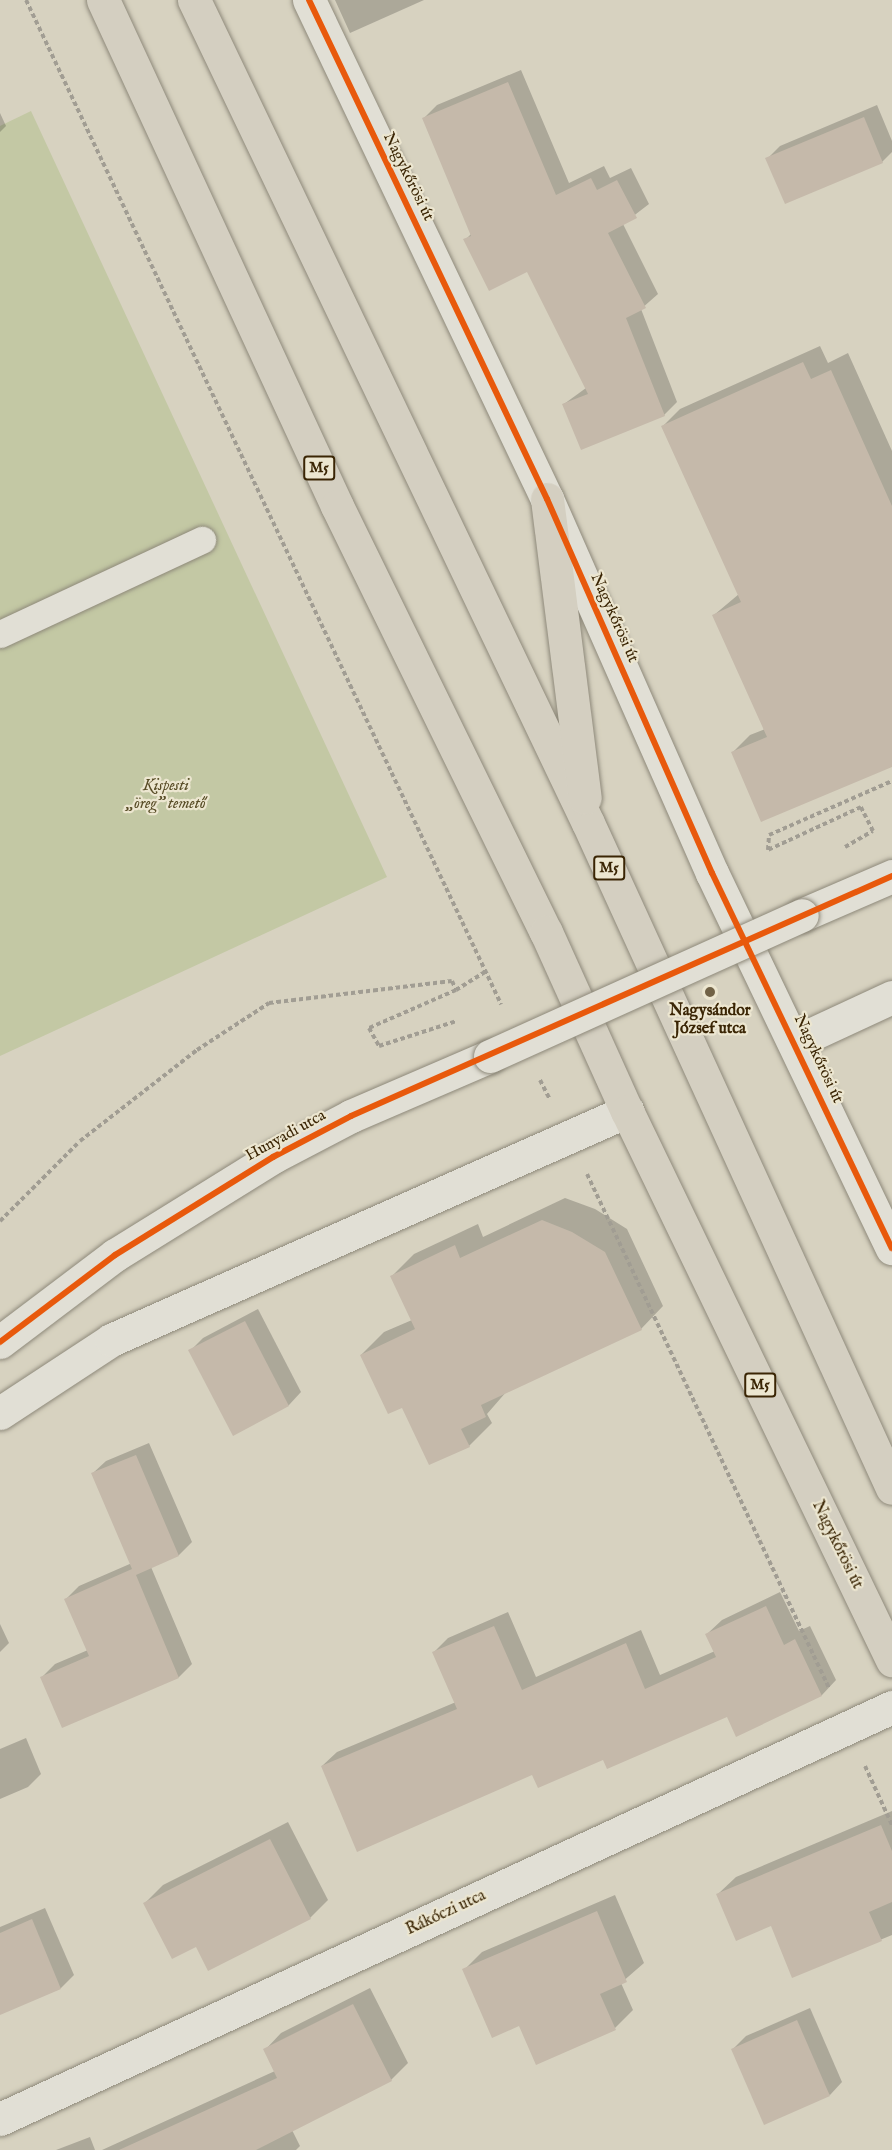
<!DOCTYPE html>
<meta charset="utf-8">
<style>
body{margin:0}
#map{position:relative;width:892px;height:2150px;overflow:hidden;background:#d7d2c0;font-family:"IM FELL English",serif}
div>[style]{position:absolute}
.green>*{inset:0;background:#c3c8a4}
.shadow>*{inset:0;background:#0003}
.building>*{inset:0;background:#c5b9aa}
.path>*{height:4px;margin-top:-2px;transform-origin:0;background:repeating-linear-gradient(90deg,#a19d93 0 4.5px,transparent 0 7.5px)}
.roads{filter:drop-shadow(0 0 2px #8e897a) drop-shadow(0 0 2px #8e897a)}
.service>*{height:27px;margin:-13.5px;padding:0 13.5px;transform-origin:13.5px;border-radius:13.5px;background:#e1dfd5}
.minor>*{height:33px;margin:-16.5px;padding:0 16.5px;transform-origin:16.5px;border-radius:16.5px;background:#e1dfd5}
.tertiary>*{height:33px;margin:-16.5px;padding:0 16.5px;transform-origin:16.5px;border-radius:16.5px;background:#e1dfd5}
.primary>*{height:33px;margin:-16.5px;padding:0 16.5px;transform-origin:16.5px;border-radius:16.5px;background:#d4cfc1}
.bridges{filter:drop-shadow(0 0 2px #8e897a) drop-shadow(0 0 2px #8e897a)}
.tertiary-bridge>*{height:33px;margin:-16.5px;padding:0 16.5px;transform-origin:16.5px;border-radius:16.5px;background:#e1dfd5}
.cycleway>*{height:6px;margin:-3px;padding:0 3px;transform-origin:3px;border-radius:3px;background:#e8590c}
.dots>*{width:16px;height:16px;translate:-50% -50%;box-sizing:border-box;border:3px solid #ece6d0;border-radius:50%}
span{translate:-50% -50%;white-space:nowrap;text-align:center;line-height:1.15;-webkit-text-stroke:4.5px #ece6d0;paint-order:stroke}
.shield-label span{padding:2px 4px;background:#ece6d0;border:2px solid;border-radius:4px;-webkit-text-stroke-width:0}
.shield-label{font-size:15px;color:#3a2504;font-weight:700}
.street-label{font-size:16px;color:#3a2504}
.park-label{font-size:16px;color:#584c26;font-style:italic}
.poi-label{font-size:16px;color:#3a2504;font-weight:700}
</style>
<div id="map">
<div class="green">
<i style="clip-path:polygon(31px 111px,387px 877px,0 1056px,0 126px)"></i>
</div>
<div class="shadow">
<i style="clip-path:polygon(335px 0,424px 0,350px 33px)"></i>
<i style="clip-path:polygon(521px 70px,569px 183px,604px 166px,610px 178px,631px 168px,649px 204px,623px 224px,658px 294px,641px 309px,677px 402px,664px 415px,564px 404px,586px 388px,528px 270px,465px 240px,472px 233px,424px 118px,437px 105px)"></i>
<i style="clip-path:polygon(877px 105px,892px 141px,892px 152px,882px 162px,767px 159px,780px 146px)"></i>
<i style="clip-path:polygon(0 113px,6px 126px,0 132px)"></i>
<i style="clip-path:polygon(820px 346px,828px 363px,848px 353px,892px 451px,892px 765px,733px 752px,750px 735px,765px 729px,714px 615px,739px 594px,663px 426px,680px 409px)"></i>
<i style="clip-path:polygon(565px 1198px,595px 1209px,627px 1229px,663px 1306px,641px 1329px,507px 1391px,487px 1414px,492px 1423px,469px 1446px,403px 1406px,361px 1355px,384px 1332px,412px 1320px,392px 1276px,414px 1254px,478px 1224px,483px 1237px)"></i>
<i style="clip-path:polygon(258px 1309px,301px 1392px,289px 1405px,233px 1434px,190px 1351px,203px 1338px)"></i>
<i style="clip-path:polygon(149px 1443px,192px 1542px,179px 1555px,151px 1567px,192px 1664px,179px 1677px,63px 1726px,42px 1677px,55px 1664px,88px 1650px,66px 1599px,79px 1586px,132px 1563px,93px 1473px,106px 1461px)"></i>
<i style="clip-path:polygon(780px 1592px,799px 1631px,810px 1626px,836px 1680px,822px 1695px,737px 1735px,728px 1715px,604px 1758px,533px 1773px,322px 1766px,337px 1752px,456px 1702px,434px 1652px,448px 1638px,508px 1612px,536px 1677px,641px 1630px,660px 1675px,715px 1651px,707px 1634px,722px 1620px)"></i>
<i style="clip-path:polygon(0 1624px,9px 1643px,0 1652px)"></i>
<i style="clip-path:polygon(26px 1738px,41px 1774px,28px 1787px,0 1799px,0 1749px)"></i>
<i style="clip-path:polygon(892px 1811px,892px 1935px,793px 1976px,772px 1924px,718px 1894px,736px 1877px)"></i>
<i style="clip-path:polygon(288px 1822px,328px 1900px,310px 1918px,197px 1945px,145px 1903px,163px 1885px)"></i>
<i style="clip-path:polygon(615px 1895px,644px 1963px,621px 1983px,633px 2010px,615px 2028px,537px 2063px,520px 2024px,464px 1970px,482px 1952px)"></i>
<i style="clip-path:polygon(45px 1908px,74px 1975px,61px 1988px,0 2014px,0 1927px)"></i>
<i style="clip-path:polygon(370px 1988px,408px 2063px,391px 2080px,292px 2130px,300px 2146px,296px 2150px,102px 2150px,275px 2071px,265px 2050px,281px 2033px)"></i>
<i style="clip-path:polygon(810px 2008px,842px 2082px,830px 2095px,733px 2049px,746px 2036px)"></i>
<i style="clip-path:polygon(90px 2137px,95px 2150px,56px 2150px)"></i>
</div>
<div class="building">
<i style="clip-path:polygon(508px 82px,556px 195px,591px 178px,597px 190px,617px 180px,637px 218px,608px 233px,646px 308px,626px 318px,665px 416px,581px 450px,562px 404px,588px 394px,527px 272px,489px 291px,463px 239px,471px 236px,422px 118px)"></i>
<i style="clip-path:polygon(864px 117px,883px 163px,785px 204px,765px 158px)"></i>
<i style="clip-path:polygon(803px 362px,811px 379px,831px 370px,892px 506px,892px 767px,761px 822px,731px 752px,767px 737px,712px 615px,741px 602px,661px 426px)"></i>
<i style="clip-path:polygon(542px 1220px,572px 1232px,605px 1252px,642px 1330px,481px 1405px,486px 1417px,461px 1429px,470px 1447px,429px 1465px,402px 1408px,388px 1414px,360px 1355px,415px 1329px,390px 1276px,455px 1245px,460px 1258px)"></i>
<i style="clip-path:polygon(245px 1321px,289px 1406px,233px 1436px,188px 1350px)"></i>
<i style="clip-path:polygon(136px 1455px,179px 1556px,136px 1575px,179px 1678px,62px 1728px,40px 1677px,89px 1656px,64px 1599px,132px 1569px,91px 1473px)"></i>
<i style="clip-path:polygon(766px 1606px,784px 1645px,795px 1639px,822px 1696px,736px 1737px,727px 1717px,607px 1769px,603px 1760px,538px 1788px,532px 1775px,357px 1852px,321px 1766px,457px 1709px,432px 1652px,494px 1626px,522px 1690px,626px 1643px,645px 1689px,716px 1657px,705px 1634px)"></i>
<i style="clip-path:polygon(881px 1825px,892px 1851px,892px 1902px,869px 1912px,882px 1941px,792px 1978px,771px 1926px,736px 1941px,716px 1894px)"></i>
<i style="clip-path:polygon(270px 1839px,311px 1919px,208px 1971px,196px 1947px,172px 1959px,143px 1903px)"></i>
<i style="clip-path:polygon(597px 1911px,627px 1982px,600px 1994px,616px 2030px,536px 2065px,519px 2026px,492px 2038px,462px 1969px)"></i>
<i style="clip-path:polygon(32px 1919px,61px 1989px,0 2015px,0 1933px)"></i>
<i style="clip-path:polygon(353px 2004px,392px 2081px,256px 2150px,119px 2150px,277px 2078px,263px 2049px)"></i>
<i style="clip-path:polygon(797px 2020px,830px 2096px,764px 2125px,731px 2049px)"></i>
</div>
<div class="path">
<i style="left:26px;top:0;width:1111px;rotate:64.68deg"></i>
<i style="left:845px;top:847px;width:32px;rotate:-30deg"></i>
<i style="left:873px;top:831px;width:27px;rotate:-117deg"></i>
<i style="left:861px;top:807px;width:102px;rotate:155.2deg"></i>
<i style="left:768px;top:850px;width:15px;rotate:-86deg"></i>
<i style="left:769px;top:835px;width:134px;rotate:-23.7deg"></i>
<i style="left:456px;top:990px;width:95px;rotate:156.4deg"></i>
<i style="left:369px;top:1028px;width:21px;rotate:61deg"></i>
<i style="left:379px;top:1046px;width:82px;rotate:-17.8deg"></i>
<i style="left:540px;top:1080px;width:22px;rotate:63deg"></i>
<i style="left:587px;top:1174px;width:568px;rotate:64.79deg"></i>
<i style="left:0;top:1221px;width:113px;rotate:-45deg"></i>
<i style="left:80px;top:1141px;width:148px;rotate:-37.9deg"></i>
<i style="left:197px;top:1050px;width:86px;rotate:-33.1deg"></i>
<i style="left:269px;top:1003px;width:184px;rotate:-6.9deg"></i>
<i style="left:452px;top:981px;width:10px;rotate:66deg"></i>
<i style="left:456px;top:990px;width:34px;rotate:-32deg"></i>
<i style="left:865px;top:1766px;width:65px;rotate:65.4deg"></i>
</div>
<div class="roads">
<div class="service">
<i style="left:0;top:634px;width:223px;rotate:-25deg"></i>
</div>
<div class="minor">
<i style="left:309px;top:0;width:553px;rotate:64.5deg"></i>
<i style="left:547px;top:499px;width:409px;rotate:66.2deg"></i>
<i style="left:712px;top:873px;width:416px;rotate:64.4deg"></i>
<i style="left:795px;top:1042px;width:107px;rotate:-24.9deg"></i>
<i style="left:0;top:1413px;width:133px;rotate:-33.3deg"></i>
<i style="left:111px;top:1340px;width:565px;rotate:-23.93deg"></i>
<i style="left:0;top:2119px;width:983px;rotate:-24.79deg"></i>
</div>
<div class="tertiary">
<i style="left:802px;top:915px;width:98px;rotate:-23.4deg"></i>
<i style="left:0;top:1342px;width:144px;rotate:-37.1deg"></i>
<i style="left:115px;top:1255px;width:186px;rotate:-31.8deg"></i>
<i style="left:273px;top:1157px;width:88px;rotate:-27.7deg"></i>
<i style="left:351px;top:1116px;width:151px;rotate:-23.3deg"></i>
</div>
<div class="primary">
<i style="left:103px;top:0;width:557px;rotate:65.18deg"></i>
<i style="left:337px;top:506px;width:475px;rotate:63.9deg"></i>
<i style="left:546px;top:932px;width:196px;rotate:65.7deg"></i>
<i style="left:627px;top:1111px;width:610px;rotate:64.23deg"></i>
<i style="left:194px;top:0;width:912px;rotate:64.42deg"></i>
<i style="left:588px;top:823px;width:731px;rotate:65.43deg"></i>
<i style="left:547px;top:499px;width:301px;rotate:82.8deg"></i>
</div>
</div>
<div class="bridges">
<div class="tertiary-bridge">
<i style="left:490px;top:1056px;width:342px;rotate:-24.3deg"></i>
</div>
</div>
<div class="cycleway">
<i style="left:309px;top:0;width:553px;rotate:64.5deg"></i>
<i style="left:547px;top:499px;width:409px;rotate:66.2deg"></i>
<i style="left:712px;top:873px;width:416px;rotate:64.4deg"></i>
<i style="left:0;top:1342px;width:144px;rotate:-37.1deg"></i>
<i style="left:115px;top:1255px;width:186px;rotate:-31.8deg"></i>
<i style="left:273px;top:1157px;width:88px;rotate:-27.7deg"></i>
<i style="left:351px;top:1116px;width:592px;rotate:-23.92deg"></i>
</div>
<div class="dots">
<i style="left:710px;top:992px;background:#716246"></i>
</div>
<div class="shield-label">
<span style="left:319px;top:468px">M5</span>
<span style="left:609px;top:868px">M5</span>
<span style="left:760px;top:1385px">M5</span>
</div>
<div class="street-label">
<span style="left:408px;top:177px;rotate:64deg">Nagykőrösi út</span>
<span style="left:614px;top:618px;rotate:66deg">Nagykőrösi út</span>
<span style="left:818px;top:1059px;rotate:65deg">Nagykőrösi út</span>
<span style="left:286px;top:1136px;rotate:-29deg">Hunyadi utca</span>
<span style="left:837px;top:1545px;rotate:64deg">Nagykőrösi út</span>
<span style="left:446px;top:1913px;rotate:-25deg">Rákóczi utca</span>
</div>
<div class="park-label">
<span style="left:166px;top:795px">Kispesti<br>„öreg” temető</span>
</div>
<div class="poi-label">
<span style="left:710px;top:1020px">Nagysándor<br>József utca</span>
</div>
</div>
